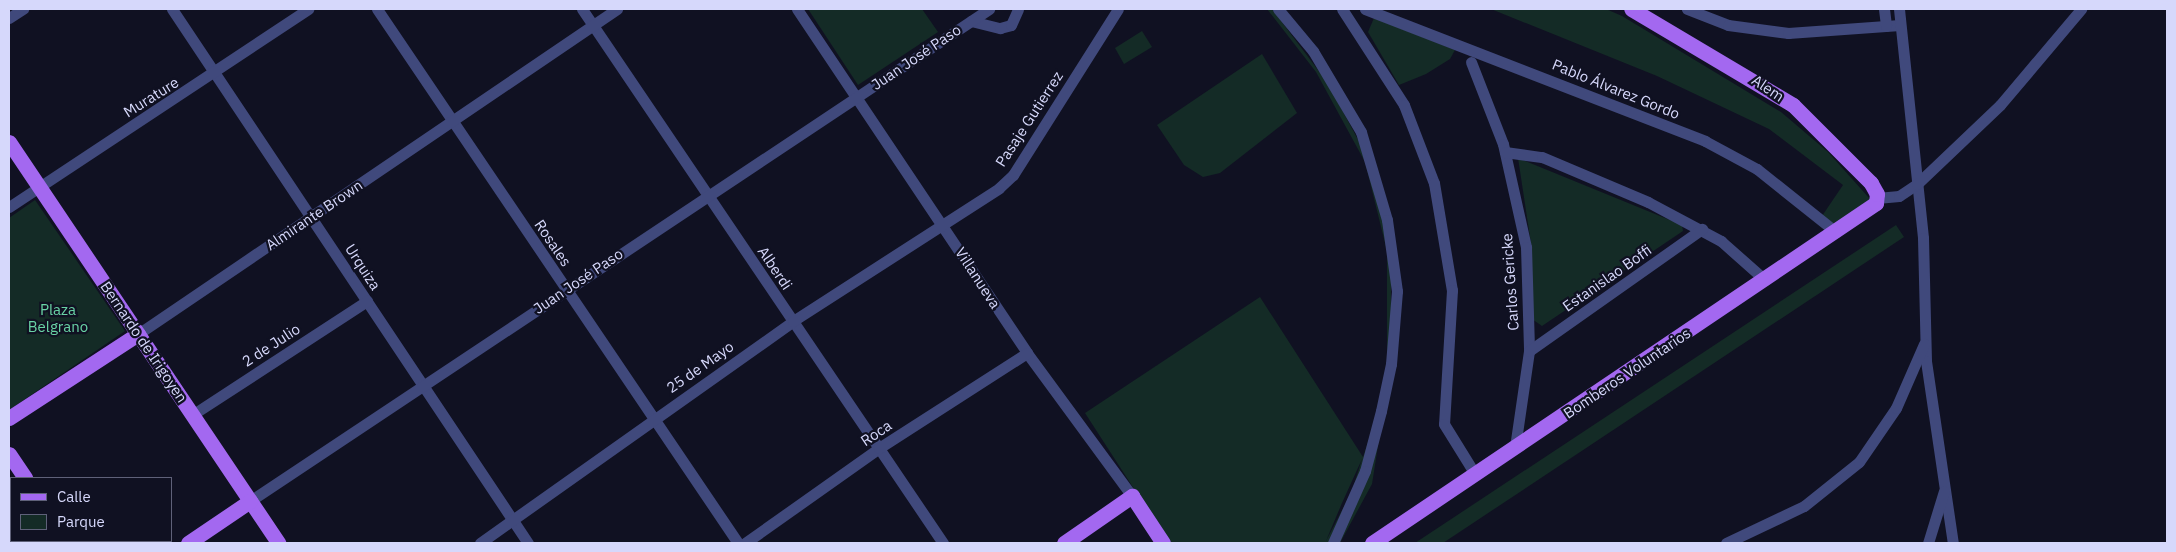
<!DOCTYPE html>
<meta charset="utf-8">
<style>
body{margin:0}
#map{position:relative;width:2176px;height:552px;overflow:hidden;background:#101122;font-family:"IBM Plex Sans",sans-serif}
div>[style]{position:absolute}
.green>*{inset:0;background:#142b26}
.minor>*{height:11px;margin:-5.5px;padding:0 5.5px;transform-origin:5.5px;border-radius:5.5px;background:#40497c}
.major>*{height:15px;margin:-7.5px;padding:0 7.5px;transform-origin:7.5px;border-radius:7.5px;background:#a368f0}
span{translate:-50% -50%;white-space:nowrap;text-align:center;line-height:1.15;-webkit-text-stroke:4.5px #101122;paint-order:stroke}
.street-label{font-size:15px;color:#d6d8fb}
.park-label{font-size:15px;color:#69d3a5}
.frame{position:absolute;inset:0;border:10px solid #d6d8fb;pointer-events:none}
.legend{position:absolute;left:10px;top:477px;width:162px;height:65px;box-sizing:border-box;background:#101122;border:1px solid #5f6179;margin:0;padding:6px 9px;list-style:none;font-size:15px;color:#d6d8fb}
.legend li{display:flex;align-items:center;gap:10px;height:25px}
.legend b{width:25px;border:1px solid #5f6179}
</style>
<div id="map">
<div class="green">
<i style="clip-path:polygon(808px 9px,922px 9px,938px 32px,858px 85px)"></i>
<i style="clip-path:polygon(evenodd,1267px 9px,1272px 9px,1327px 82px,1370px 162px,1391px 253px,1391px 364px,1372px 484px,1340px 543px,1169px 543px,1085px 413px,1260px 297px,1363px 457px,1387px 385px,1387px 251px,1365px 162px,1316px 72px,1267px 9px,1362px 459px,1352px 491px,1326px 541px,1342px 503px,1362px 459px)"></i>
<i style="clip-path:polygon(1491px 9px,1606px 9px,1622px 16px,1781px 112px,1828px 152px,1870px 199px,1838px 226px,1822px 216px,1843px 185px,1769px 129px,1657px 76px)"></i>
<i style="clip-path:polygon(1374px 18px,1455px 50px,1450px 59px,1426px 74px,1399px 85px,1368px 32px)"></i>
<i style="clip-path:polygon(1142px 31px,1152px 47px,1124px 64px,1115px 48px)"></i>
<i style="clip-path:polygon(1262px 54px,1297px 113px,1220px 173px,1203px 177px,1184px 165px,1157px 125px)"></i>
<i style="clip-path:polygon(1518px 158px,1682px 225px,1683px 231px,1542px 326px,1532px 319px,1532px 250px)"></i>
<i style="clip-path:polygon(35px 200px,125px 331px,9px 410px,9px 218px)"></i>
<i style="clip-path:polygon(1896px 225px,1904px 237px,1443px 543px,1415px 543px)"></i>
</div>
<div class="minor">
<i style="left:172px;top:9px;width:642px;rotate:56.31deg"></i>
<i style="left:377px;top:9px;width:645px;rotate:55.94deg"></i>
<i style="left:582px;top:9px;width:645px;rotate:55.94deg"></i>
<i style="left:797px;top:9px;width:414px;rotate:56.2deg"></i>
<i style="left:1027px;top:353px;width:177px;rotate:53.7deg"></i>
<i style="left:1278px;top:9px;width:55px;rotate:50.2deg"></i>
<i style="left:1313px;top:51px;width:94px;rotate:59.3deg"></i>
<i style="left:1361px;top:132px;width:92px;rotate:73.5deg"></i>
<i style="left:1387px;top:220px;width:72px;rotate:82deg"></i>
<i style="left:1397px;top:291px;width:73px;rotate:94.7deg"></i>
<i style="left:1391px;top:364px;width:48px;rotate:102deg"></i>
<i style="left:1381px;top:411px;width:62px;rotate:104.9deg"></i>
<i style="left:1365px;top:471px;width:79px;rotate:114deg"></i>
<i style="left:1342px;top:9px;width:114px;rotate:57.1deg"></i>
<i style="left:1404px;top:105px;width:84px;rotate:69deg"></i>
<i style="left:1434px;top:183px;width:109px;rotate:80.5deg"></i>
<i style="left:1452px;top:290px;width:134px;rotate:93.4deg"></i>
<i style="left:1444px;top:424px;width:59px;rotate:58.2deg"></i>
<i style="left:1365px;top:9px;width:365px;rotate:21.2deg"></i>
<i style="left:1705px;top:141px;width:59px;rotate:28.3deg"></i>
<i style="left:1757px;top:169px;width:101px;rotate:38.6deg"></i>
<i style="left:1687px;top:9px;width:44px;rotate:21.3deg"></i>
<i style="left:1728px;top:25px;width:61px;rotate:7.6deg"></i>
<i style="left:1788px;top:33px;width:112px;rotate:-4.1deg"></i>
<i style="left:1884px;top:9px;width:17px;rotate:83deg"></i>
<i style="left:1899px;top:9px;width:230px;rotate:84deg"></i>
<i style="left:1923px;top:238px;width:123px;rotate:88.6deg"></i>
<i style="left:1926px;top:361px;width:184px;rotate:81.6deg"></i>
<i style="left:9px;top:18px;width:17px;rotate:-33deg"></i>
<i style="left:971px;top:21px;width:30px;rotate:14deg"></i>
<i style="left:1000px;top:28px;width:11px;rotate:-15deg"></i>
<i style="left:1011px;top:25px;width:17px;rotate:-66deg"></i>
<i style="left:1471px;top:62px;width:88px;rotate:68.7deg"></i>
<i style="left:1503px;top:144px;width:106px;rotate:77.4deg"></i>
<i style="left:1526px;top:247px;width:104px;rotate:88.3deg"></i>
<i style="left:1529px;top:351px;width:97px;rotate:98.3deg"></i>
<i style="left:1505px;top:152px;width:37px;rotate:8deg"></i>
<i style="left:1542px;top:157px;width:115px;rotate:23deg"></i>
<i style="left:1648px;top:202px;width:83px;rotate:28.1deg"></i>
<i style="left:1721px;top:241px;width:59px;rotate:41.6deg"></i>
<i style="left:1877px;top:198px;width:22px;rotate:-5deg"></i>
<i style="left:1899px;top:196px;width:22px;rotate:-34deg"></i>
<i style="left:1917px;top:184px;width:115px;rotate:-43.6deg"></i>
<i style="left:2000px;top:105px;width:126px;rotate:-49.8deg"></i>
<i style="left:9px;top:207px;width:359px;rotate:-33.5deg"></i>
<i style="left:138px;top:334px;width:579px;rotate:-34.16deg"></i>
<i style="left:1529px;top:351px;width:212px;rotate:-35.2deg"></i>
<i style="left:192px;top:415px;width:209px;rotate:-33.1deg"></i>
<i style="left:250px;top:501px;width:888px;rotate:-33.65deg"></i>
<i style="left:480px;top:543px;width:384px;rotate:-35.3deg"></i>
<i style="left:793px;top:321px;width:245px;rotate:-32.8deg"></i>
<i style="left:999px;top:188px;width:19px;rotate:-43deg"></i>
<i style="left:1013px;top:175px;width:196px;rotate:-57.7deg"></i>
<i style="left:745px;top:543px;width:164px;rotate:-35.3deg"></i>
<i style="left:879px;top:448px;width:176px;rotate:-32.7deg"></i>
<i style="left:1726px;top:543px;width:86px;rotate:-25.4deg"></i>
<i style="left:1804px;top:506px;width:70px;rotate:-38.7deg"></i>
<i style="left:1859px;top:462px;width:65px;rotate:-55.6deg"></i>
<i style="left:1896px;top:408px;width:70px;rotate:-66.4deg"></i>
<i style="left:1928px;top:543px;width:54px;rotate:-72.9deg"></i>
</div>
<div class="major">
<i style="left:9px;top:142px;width:483px;rotate:56.1deg"></i>
<i style="left:9px;top:418px;width:154px;rotate:-33.1deg"></i>
<i style="left:9px;top:454px;width:29px;rotate:56deg"></i>
<i style="left:67px;top:541px;width:2px;rotate:63deg"></i>
<i style="left:188px;top:543px;width:75px;rotate:-34.1deg"></i>
<i style="left:1064px;top:543px;width:83px;rotate:-34.7deg"></i>
<i style="left:1132px;top:496px;width:56px;rotate:56.6deg"></i>
<i style="left:1372px;top:543px;width:608px;rotate:-34deg"></i>
<i style="left:1876px;top:203px;width:9px;rotate:-84deg"></i>
<i style="left:1877px;top:194px;width:13px;rotate:-119deg"></i>
<i style="left:1871px;top:183px;width:110px;rotate:-135deg"></i>
<i style="left:1793px;top:105px;width:188px;rotate:-149.3deg"></i>
</div>
<div class="street-label">
<span style="left:916px;top:57px;rotate:-34deg">Juan José Paso</span>
<span style="left:1768px;top:88px;rotate:34deg">Alem</span>
<span style="left:1616px;top:89px;rotate:22deg">Pablo Álvarez Gordo</span>
<span style="left:151px;top:97px;rotate:-32deg">Murature</span>
<span style="left:1029px;top:119px;rotate:-57deg">Pasaje Gutierrez</span>
<span style="left:314px;top:215px;rotate:-34deg">Almirante Brown</span>
<span style="left:553px;top:243px;rotate:56deg">Rosales</span>
<span style="left:363px;top:267px;rotate:57deg">Urquiza</span>
<span style="left:775px;top:268px;rotate:56deg">Alberdi</span>
<span style="left:978px;top:278px;rotate:57deg">Villanueva</span>
<span style="left:1607px;top:278px;rotate:-35deg">Estanislao Boffi</span>
<span style="left:578px;top:281px;rotate:-34deg">Juan José Paso</span>
<span style="left:1510px;top:282px;rotate:-94deg">Carlos Gericke</span>
<span style="left:144px;top:342px;rotate:56deg">Bernardo de Irigoyen</span>
<span style="left:271px;top:345px;rotate:-33deg">2 de Julio</span>
<span style="left:700px;top:367px;rotate:-35deg">25 de Mayo</span>
<span style="left:1627px;top:373px;rotate:-34deg">Bomberos Voluntarios</span>
<span style="left:876px;top:433px;rotate:-34deg">Roca</span>
</div>
<div class="park-label">
<span style="left:58px;top:318px">Plaza<br>Belgrano</span>
</div>
<div class="frame"></div>
<ul class="legend">
<li><b style="height:6px;background:#a368f0"></b>Calle</li>
<li><b style="height:14px;background:#142b26"></b>Parque</li>
</ul>
</div>
